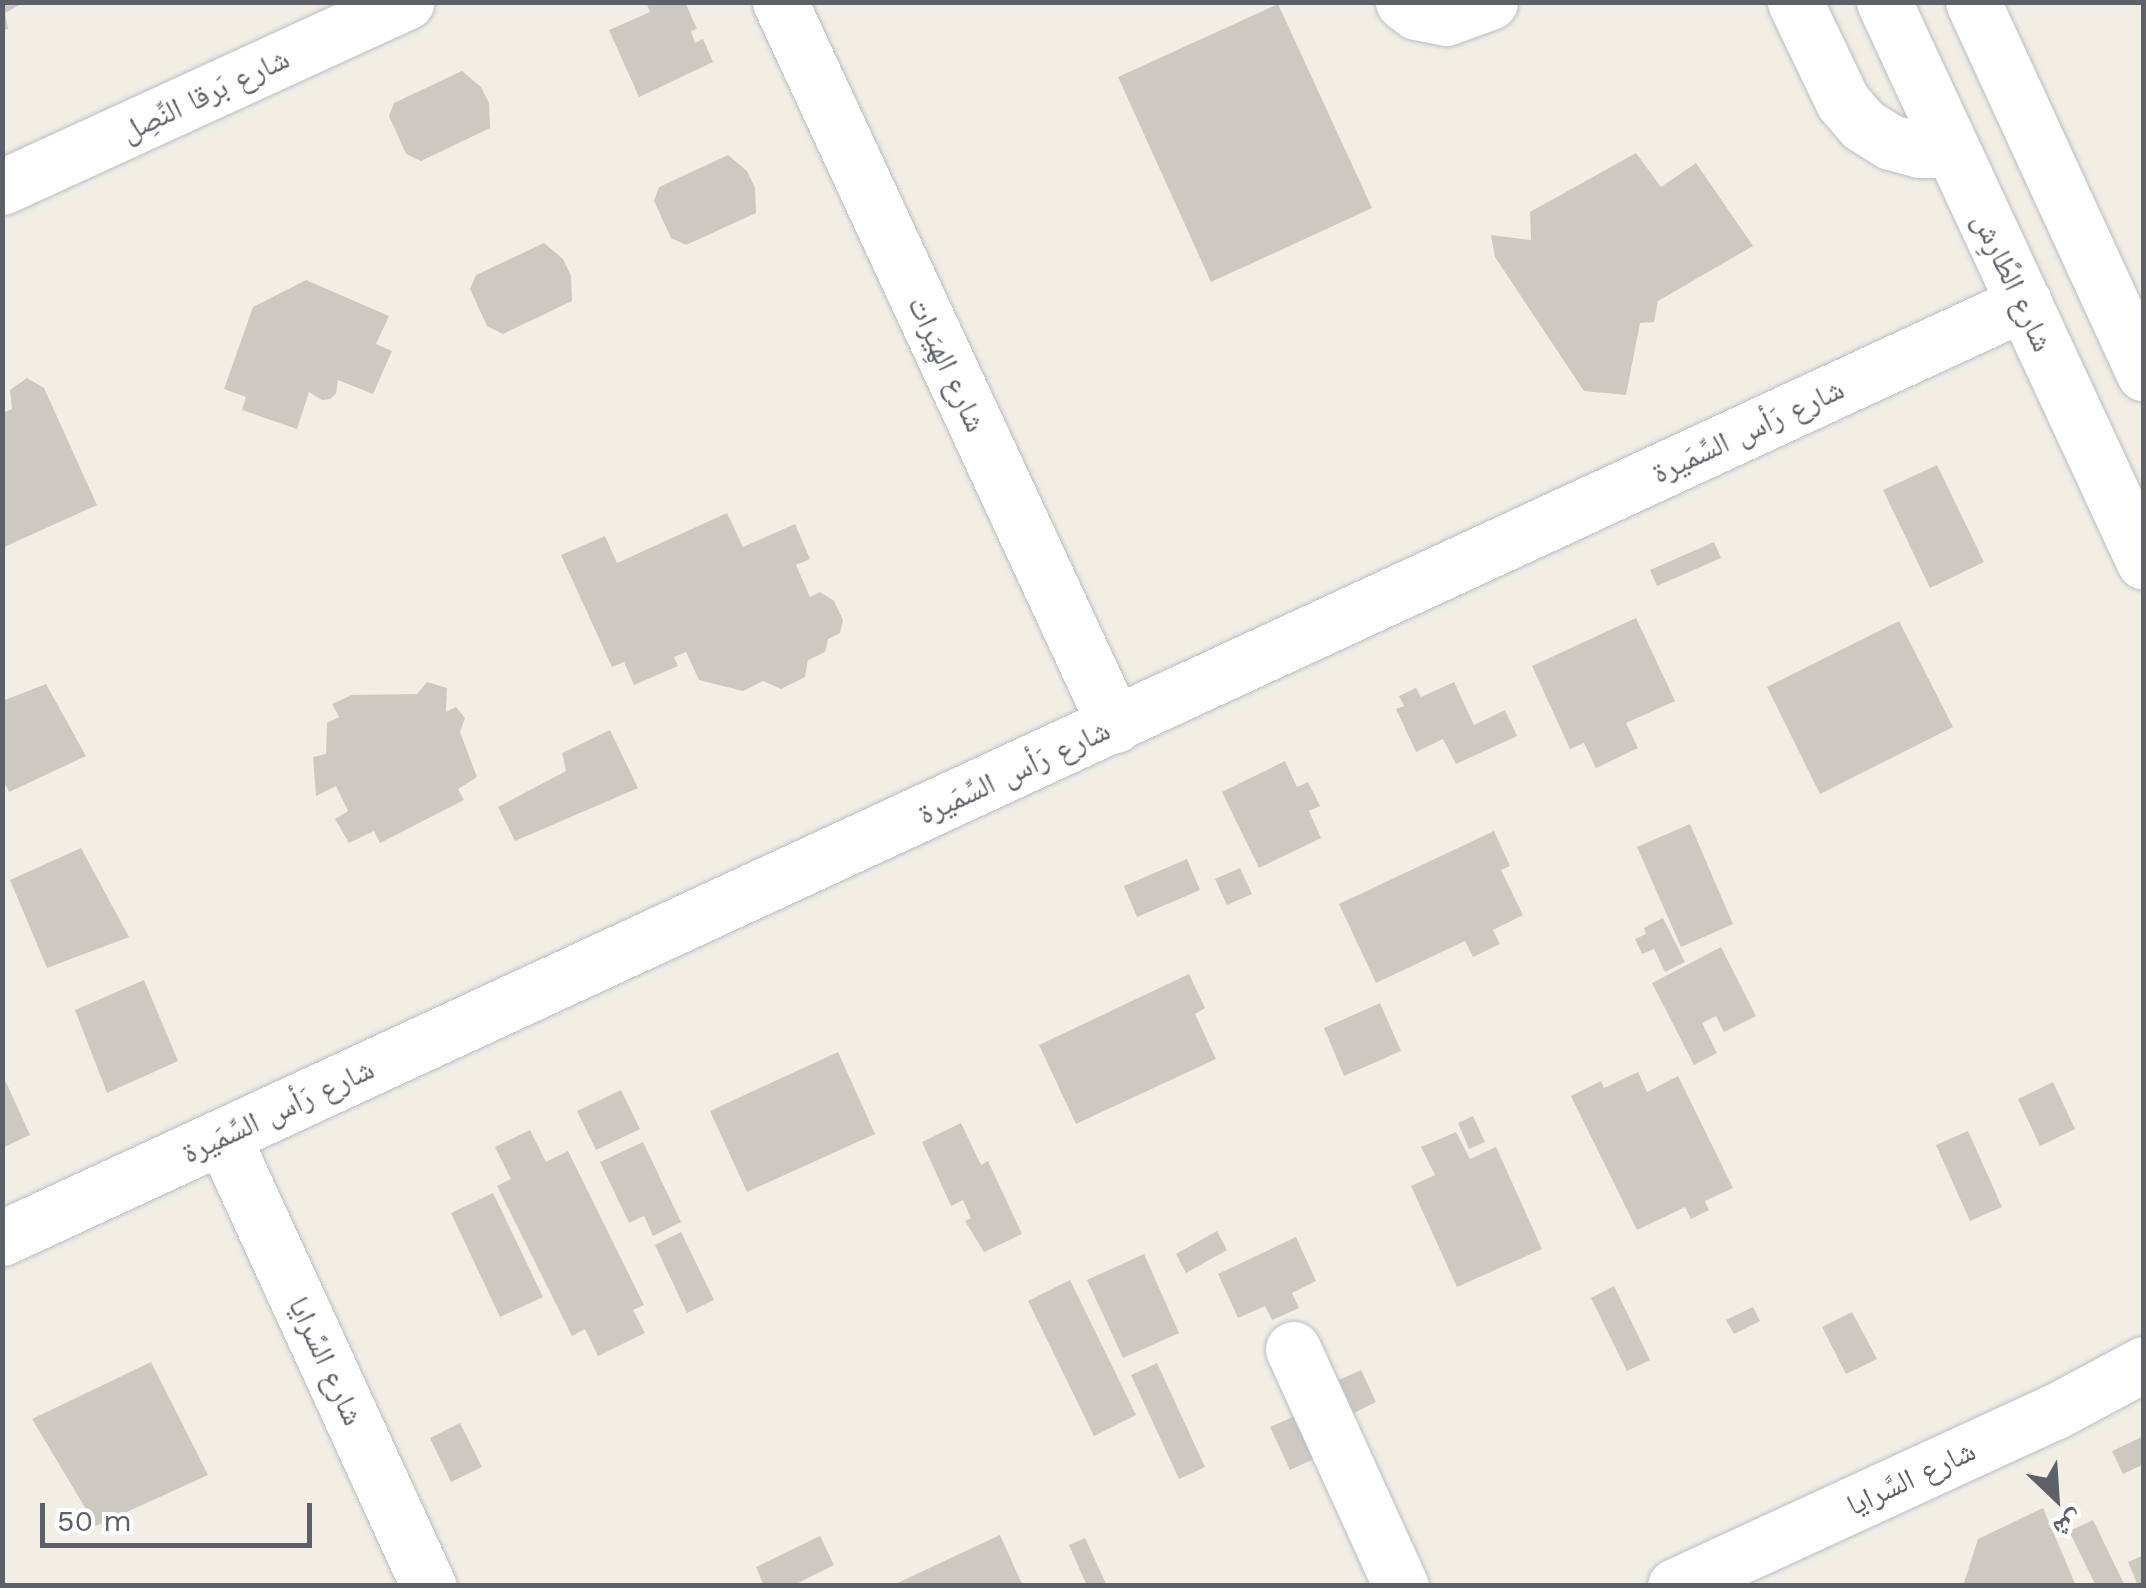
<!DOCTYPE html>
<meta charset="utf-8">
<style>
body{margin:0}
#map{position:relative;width:2146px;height:1588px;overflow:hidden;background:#f1efe5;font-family:"Work Sans","Noto Naskh Arabic",sans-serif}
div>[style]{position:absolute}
.building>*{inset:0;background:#ccc9c2}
.roads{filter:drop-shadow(0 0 2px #babdc2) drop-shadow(0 0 2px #babdc2)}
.minor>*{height:55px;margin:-27.5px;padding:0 27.5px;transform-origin:27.5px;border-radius:27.5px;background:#fff}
span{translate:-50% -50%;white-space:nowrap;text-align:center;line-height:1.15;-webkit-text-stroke:8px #fff;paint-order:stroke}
.street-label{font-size:30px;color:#5d6067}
.frame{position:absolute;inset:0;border:5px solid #5d6067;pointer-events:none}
.north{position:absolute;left:2006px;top:1448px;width:100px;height:100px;-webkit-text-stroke:8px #fff;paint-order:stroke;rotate:155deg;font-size:28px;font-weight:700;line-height:40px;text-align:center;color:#5d6067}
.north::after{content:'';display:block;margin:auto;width:35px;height:45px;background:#5d6067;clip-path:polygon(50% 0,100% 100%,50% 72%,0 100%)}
.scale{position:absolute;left:40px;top:1503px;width:272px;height:45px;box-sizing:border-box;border:5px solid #5d6067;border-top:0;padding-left:12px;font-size:30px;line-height:35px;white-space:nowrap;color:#5d6067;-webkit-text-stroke:8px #fff;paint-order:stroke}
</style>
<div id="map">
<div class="building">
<i style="clip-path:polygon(2px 2px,25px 2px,5px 13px,8px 29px,2px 31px)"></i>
<i style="clip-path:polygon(646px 2px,685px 2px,697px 29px,691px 31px,695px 43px,703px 39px,713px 62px,639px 97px,609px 30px,650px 12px)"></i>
<i style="clip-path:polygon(1278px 4px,1372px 208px,1211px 282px,1118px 77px)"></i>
<i style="clip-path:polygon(462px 71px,481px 87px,489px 103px,490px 128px,421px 161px,406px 154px,389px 116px,394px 103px)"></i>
<i style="clip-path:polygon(1636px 153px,1661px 187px,1696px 163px,1753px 246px,1658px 301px,1654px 322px,1640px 323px,1626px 395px,1584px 391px,1495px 257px,1491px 235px,1531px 240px,1530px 212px)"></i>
<i style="clip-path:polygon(728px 155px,747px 171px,755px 188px,756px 213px,686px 245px,671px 238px,654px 201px,659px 187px)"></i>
<i style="clip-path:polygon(544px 243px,563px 259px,571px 276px,572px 301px,503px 334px,487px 326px,470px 289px,476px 275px)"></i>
<i style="clip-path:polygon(306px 280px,389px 316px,376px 344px,392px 351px,373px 394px,338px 380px,336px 394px,330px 399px,322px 400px,309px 392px,297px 429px,242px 410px,246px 397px,224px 389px,253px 307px)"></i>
<i style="clip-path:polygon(27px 378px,44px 388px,97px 505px,2px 548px,2px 413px,12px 409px,10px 390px)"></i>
<i style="clip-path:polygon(1937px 465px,1984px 562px,1930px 588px,1883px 490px)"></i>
<i style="clip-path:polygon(727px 513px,743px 547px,795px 524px,810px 559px,796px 565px,810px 597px,820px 592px,834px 601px,843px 620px,840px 633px,828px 639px,825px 652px,808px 660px,805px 677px,781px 689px,763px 681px,743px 691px,699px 680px,686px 652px,674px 657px,678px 666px,634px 685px,624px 662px,612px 667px,561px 555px,605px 536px,617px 563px)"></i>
<i style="clip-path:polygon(1714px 542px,1721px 558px,1657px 586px,1650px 570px)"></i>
<i style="clip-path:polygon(1636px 618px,1675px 701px,1626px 723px,1638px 748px,1596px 768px,1584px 743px,1570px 749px,1532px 666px)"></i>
<i style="clip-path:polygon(1899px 621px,1953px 727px,1820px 794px,1767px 687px)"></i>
<i style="clip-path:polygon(427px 682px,447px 688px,446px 712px,456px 707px,465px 718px,460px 732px,477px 777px,458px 789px,464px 800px,380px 843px,374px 831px,349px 843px,335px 819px,348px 811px,336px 786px,316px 796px,313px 757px,326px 754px,327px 723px,339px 717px,332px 704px,352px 695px,417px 694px)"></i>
<i style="clip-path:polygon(1454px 682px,1474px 725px,1505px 710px,1517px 736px,1456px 764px,1443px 739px,1416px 752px,1396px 709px,1404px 706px,1399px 696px,1416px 688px,1421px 697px)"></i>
<i style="clip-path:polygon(46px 684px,86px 756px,9px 792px,2px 777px,2px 701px)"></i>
<i style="clip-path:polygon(610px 730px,638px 788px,515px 841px,498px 807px,566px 771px,562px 753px)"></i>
<i style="clip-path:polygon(1285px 761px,1297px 787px,1308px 782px,1320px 806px,1309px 811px,1321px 838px,1259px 868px,1222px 792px)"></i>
<i style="clip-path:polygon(1690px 824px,1733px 924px,1681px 947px,1637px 847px)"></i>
<i style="clip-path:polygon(1494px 831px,1510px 866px,1501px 870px,1523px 915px,1493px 930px,1500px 944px,1473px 957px,1465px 941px,1376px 983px,1339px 904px)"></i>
<i style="clip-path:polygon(81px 848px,129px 937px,47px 968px,10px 880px)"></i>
<i style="clip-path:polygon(1187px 859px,1200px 890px,1137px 917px,1124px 886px)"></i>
<i style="clip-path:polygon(1240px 868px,1252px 894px,1227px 905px,1215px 879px)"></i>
<i style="clip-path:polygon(1663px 918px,1685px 962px,1665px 972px,1654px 949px,1642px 954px,1635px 939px,1646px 934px,1644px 928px)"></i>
<i style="clip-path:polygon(1721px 947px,1756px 1016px,1724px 1032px,1716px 1016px,1702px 1023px,1717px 1053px,1694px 1065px,1652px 983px)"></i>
<i style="clip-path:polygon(1189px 974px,1205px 1008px,1195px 1014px,1216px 1059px,1076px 1124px,1039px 1045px)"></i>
<i style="clip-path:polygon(144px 980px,178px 1061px,107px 1093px,75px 1010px)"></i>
<i style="clip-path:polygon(1380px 1003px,1401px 1051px,1344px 1076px,1324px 1028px)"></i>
<i style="clip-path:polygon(838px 1052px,875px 1134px,747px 1192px,710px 1111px)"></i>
<i style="clip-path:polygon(1638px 1072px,1647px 1092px,1678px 1076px,1733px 1188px,1705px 1201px,1709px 1210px,1691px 1219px,1685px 1207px,1637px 1230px,1571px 1096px,1601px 1081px,1604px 1088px)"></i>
<i style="clip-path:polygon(5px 1080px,30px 1135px,2px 1148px,2px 1081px)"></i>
<i style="clip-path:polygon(2053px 1082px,2075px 1129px,2040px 1146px,2018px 1099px)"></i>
<i style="clip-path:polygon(621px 1090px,640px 1129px,596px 1150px,577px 1111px)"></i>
<i style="clip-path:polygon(1473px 1116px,1485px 1142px,1469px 1149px,1458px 1123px)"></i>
<i style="clip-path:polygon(961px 1123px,981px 1165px,988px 1161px,1022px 1234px,984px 1252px,965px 1221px,971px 1218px,963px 1200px,951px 1206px,922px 1142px)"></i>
<i style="clip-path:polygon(530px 1130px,546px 1162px,568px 1151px,644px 1305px,633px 1310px,645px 1333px,598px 1356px,585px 1329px,572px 1336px,497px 1186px,511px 1179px,495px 1147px)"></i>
<i style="clip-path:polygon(1968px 1131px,2002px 1207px,1970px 1221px,1936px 1145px)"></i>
<i style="clip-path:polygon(1456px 1132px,1470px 1159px,1496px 1147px,1542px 1249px,1457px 1287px,1411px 1186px,1435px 1175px,1421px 1147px)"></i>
<i style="clip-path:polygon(643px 1142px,681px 1222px,653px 1236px,644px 1216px,629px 1223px,600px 1162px)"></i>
<i style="clip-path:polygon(493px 1193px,543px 1297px,500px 1317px,451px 1213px)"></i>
<i style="clip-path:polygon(1217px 1231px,1227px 1250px,1186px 1273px,1176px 1254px)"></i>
<i style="clip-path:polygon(681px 1232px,714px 1300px,687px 1313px,655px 1245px)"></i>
<i style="clip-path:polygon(1296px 1237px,1316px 1281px,1292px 1293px,1299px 1308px,1272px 1320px,1265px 1306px,1238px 1318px,1218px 1274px)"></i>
<i style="clip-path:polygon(1144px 1254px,1179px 1333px,1123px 1358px,1087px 1280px)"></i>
<i style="clip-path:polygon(1070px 1280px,1136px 1415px,1094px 1436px,1028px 1301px)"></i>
<i style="clip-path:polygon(1614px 1286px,1650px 1360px,1627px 1371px,1591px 1298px)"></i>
<i style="clip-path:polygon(1753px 1307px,1760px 1321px,1734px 1334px,1726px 1320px)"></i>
<i style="clip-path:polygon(1852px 1312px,1877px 1359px,1846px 1374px,1822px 1327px)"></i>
<i style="clip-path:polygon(151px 1362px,208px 1475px,96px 1526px,32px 1419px)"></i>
<i style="clip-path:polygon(1157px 1363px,1205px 1467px,1179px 1479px,1131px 1375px)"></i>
<i style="clip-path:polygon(1361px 1370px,1376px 1402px,1354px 1413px,1339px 1380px)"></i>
<i style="clip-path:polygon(1295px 1416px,1314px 1459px,1290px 1470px,1270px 1427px)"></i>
<i style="clip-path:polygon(460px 1423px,482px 1467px,451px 1482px,430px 1438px)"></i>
<i style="clip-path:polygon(2144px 1436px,2144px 1464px,2123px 1474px,2112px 1451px)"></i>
<i style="clip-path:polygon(2043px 1508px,2076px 1586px,1963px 1586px,1978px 1539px)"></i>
<i style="clip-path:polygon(2093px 1520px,2124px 1584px,2121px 1586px,2096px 1586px,2069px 1531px)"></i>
<i style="clip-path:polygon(1000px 1535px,1023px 1586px,891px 1586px)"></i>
<i style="clip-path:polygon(820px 1536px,834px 1565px,792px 1586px,764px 1586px,756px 1567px)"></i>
<i style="clip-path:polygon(1085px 1538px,1107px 1586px,1087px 1586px,1069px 1545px)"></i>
<i style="clip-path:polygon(2144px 1555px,2144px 1586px,2138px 1586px,2128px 1562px)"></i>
</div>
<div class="roads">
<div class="minor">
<i style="left:780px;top:2px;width:797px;rotate:65.14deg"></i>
<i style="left:1403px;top:2px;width:16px;rotate:38deg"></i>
<i style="left:1416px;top:12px;width:31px;rotate:11deg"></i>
<i style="left:1446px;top:18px;width:47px;rotate:-20deg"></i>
<i style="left:1795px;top:2px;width:111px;rotate:64.4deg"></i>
<i style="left:1843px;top:102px;width:30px;rotate:49deg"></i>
<i style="left:1863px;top:125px;width:32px;rotate:32deg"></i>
<i style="left:1890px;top:142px;width:31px;rotate:15deg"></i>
<i style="left:1920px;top:150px;width:31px"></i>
<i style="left:1884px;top:2px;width:617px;rotate:65.1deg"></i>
<i style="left:1973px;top:2px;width:409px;rotate:65.3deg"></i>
<i style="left:2px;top:187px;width:445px;rotate:-24.6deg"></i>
<i style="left:223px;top:1137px;width:494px;rotate:65.4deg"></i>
<i style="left:2px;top:1238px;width:2228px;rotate:-24.82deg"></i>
<i style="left:1293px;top:1349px;width:260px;rotate:65.5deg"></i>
<i style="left:1675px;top:1586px;width:417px;rotate:-24.7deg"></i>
<i style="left:2054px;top:1412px;width:102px;rotate:-28.1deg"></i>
</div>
</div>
<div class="street-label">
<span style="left:205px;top:95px;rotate:-25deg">شارع بَرقا النِّصِل</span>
<span style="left:2013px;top:282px;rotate:65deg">شارع الطَّارِش</span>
<span style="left:947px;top:364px;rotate:65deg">شارع الهِيَرات</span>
<span style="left:1748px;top:431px;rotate:-25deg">شارع رَأس السِّمَيرة</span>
<span style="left:1014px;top:772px;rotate:-25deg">شارع رَأس السِّمَيرة</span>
<span style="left:278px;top:1111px;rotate:-25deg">شارع رَأس السِّمَيرة</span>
<span style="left:326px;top:1361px;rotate:65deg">شارع السَّرايا</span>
<span style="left:1911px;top:1478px;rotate:-25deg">شارع السَّرايا</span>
</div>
<div class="frame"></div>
<div class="north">ش</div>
<div class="scale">50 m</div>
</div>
